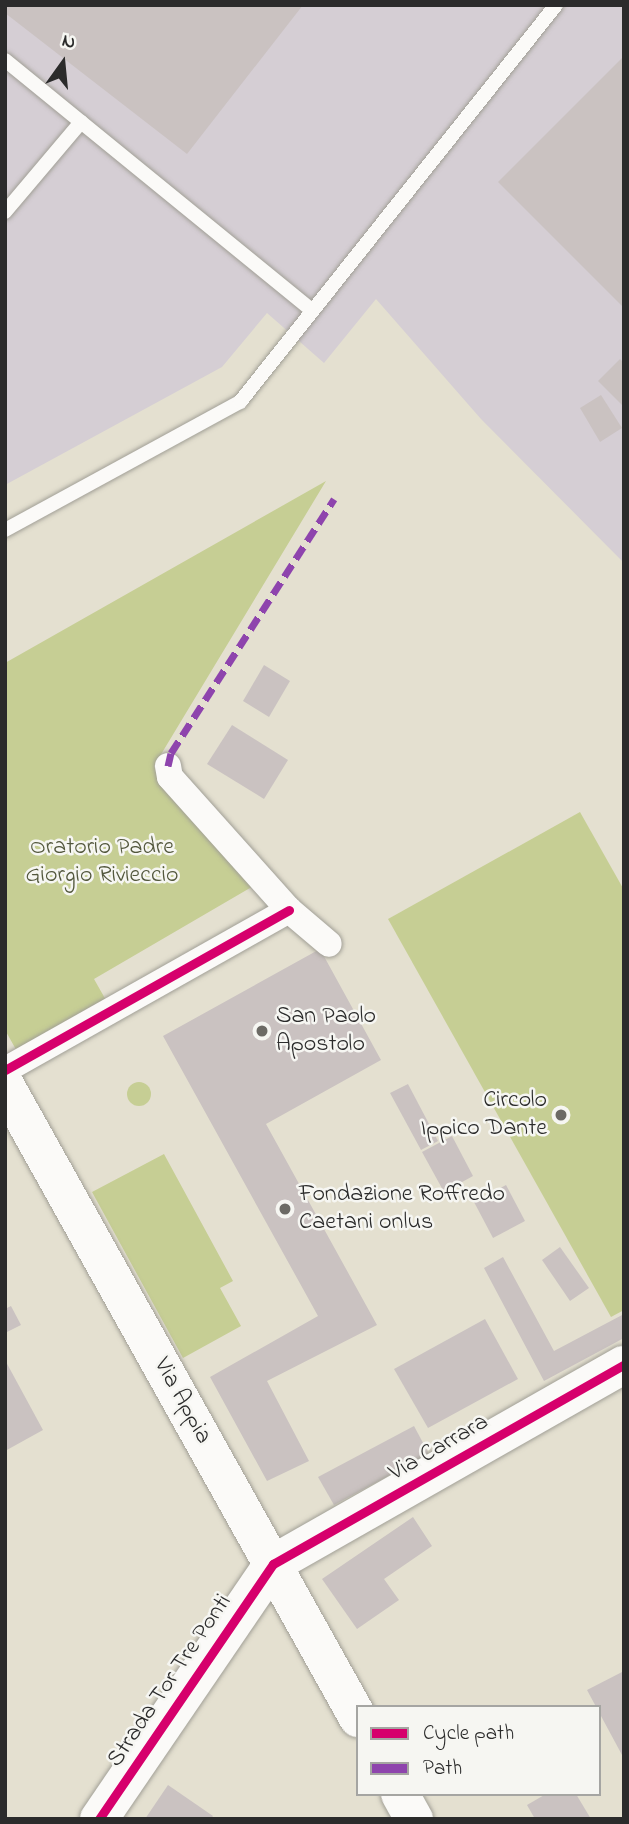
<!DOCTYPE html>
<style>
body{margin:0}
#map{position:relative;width:629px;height:1824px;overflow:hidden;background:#e4e0d0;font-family:"Indie Flower",sans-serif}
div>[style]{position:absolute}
.industrial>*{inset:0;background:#d5ced4}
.green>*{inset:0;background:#c6ce94}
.round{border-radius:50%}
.building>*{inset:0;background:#cac2c1}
.roads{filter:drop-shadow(0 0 2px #a19f96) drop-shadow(0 0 2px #a19f96)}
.lane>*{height:14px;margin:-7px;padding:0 7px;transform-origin:7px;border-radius:7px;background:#fbfaf8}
.street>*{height:26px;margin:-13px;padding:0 13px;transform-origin:13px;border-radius:13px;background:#fbfaf8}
.secondary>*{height:38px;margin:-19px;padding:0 19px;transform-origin:19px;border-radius:19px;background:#fbfaf8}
.primary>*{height:38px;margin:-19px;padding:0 19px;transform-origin:19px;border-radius:19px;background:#fbfaf8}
.quiet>*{height:7px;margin-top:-3.5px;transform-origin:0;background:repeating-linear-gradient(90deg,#8e44ad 0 14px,transparent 0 21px)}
.cycleway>*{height:9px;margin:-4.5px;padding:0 4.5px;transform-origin:4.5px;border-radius:4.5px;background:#d6006c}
.dots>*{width:19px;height:19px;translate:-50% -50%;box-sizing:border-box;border:4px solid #f6f6f2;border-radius:50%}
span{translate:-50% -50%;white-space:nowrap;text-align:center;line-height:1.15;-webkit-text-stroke:5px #f6f6f2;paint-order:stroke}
.park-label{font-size:24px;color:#52573c}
.poi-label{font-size:24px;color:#2b2b2b}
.left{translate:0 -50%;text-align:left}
.right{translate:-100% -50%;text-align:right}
.street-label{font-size:24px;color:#2b2b2b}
.frame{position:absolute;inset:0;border:7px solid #2b2b2b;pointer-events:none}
.legend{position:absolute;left:356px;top:1705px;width:245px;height:91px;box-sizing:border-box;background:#f6f6f2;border:2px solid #a5a5a2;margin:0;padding:9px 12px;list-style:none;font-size:21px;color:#2b2b2b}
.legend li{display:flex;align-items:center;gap:14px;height:35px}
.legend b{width:35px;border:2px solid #a5a5a2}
.north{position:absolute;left:28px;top:28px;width:70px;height:70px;-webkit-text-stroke:5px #f6f6f2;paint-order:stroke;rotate:15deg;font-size:19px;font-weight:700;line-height:28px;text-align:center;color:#2b2b2b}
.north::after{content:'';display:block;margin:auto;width:24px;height:32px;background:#2b2b2b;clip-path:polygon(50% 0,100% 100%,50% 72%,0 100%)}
</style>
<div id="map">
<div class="industrial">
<i style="clip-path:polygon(5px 5px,624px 5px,624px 563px,481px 419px,376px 299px,324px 363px,267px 313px,222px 367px,5px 485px)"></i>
</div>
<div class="green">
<i style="clip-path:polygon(326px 481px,154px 766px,161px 782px,257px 884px,94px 979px,107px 1002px,18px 1053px,5px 1030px,5px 663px)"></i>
<i style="clip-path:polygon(580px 812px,624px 890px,624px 1310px,611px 1317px,388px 919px)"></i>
<i class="round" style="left:127px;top:1082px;width:24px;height:24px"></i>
<i style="clip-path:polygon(164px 1154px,233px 1281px,220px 1288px,241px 1326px,183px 1358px,92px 1192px)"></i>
</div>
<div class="building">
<i style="clip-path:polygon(5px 5px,303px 5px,187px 154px,5px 13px)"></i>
<i style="clip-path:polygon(624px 56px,624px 308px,498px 182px)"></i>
<i style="clip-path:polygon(620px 359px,624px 363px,624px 407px,598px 381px)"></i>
<i style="clip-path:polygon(601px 395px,622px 428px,600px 442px,580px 408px)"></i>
<i style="clip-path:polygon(264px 665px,290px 681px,269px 717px,243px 701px)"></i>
<i style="clip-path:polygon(232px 725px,288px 760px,264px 799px,207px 764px)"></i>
<i style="clip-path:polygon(320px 949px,381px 1060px,266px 1124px,377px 1325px,267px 1381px,309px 1461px,267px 1481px,210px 1377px,318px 1316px,163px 1036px)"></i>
<i style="clip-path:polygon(408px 1084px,438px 1141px,421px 1150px,390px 1093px)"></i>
<i style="clip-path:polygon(452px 1136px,473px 1176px,444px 1192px,422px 1152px)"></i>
<i style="clip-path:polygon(506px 1185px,525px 1221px,493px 1238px,474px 1202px)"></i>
<i style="clip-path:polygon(560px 1247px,589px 1288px,570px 1301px,542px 1260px)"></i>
<i style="clip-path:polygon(503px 1257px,554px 1351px,624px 1314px,624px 1338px,544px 1381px,484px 1268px)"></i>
<i style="clip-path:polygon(11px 1306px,21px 1325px,5px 1333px,5px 1309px)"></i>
<i style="clip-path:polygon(485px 1319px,518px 1379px,428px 1428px,394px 1369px)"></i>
<i style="clip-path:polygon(5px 1360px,43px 1430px,5px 1451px)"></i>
<i style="clip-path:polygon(414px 1426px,429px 1454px,334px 1505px,318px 1477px)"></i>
<i style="clip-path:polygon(413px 1517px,432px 1546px,384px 1579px,399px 1600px,357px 1629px,322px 1579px)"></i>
<i style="clip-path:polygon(624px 1671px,624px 1754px,622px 1755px,587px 1690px)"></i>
<i style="clip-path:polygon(168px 1785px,213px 1816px,211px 1819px,145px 1819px)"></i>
<i style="clip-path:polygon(546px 1794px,576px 1794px,591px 1819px,535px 1819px,527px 1805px)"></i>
</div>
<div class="roads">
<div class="lane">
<i style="left:5px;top:60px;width:396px;rotate:39.2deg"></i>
<i style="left:5px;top:212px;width:118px;rotate:-49.8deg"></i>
<i style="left:5px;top:530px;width:268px;rotate:-28.6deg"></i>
<i style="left:240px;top:402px;width:507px;rotate:-51.48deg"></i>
</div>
<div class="street">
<i style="left:168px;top:766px;width:11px;rotate:80deg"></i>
<i style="left:170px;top:777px;width:178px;rotate:48.2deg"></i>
<i style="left:289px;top:910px;width:52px;rotate:40.4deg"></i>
<i style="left:5px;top:1070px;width:326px;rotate:-29.4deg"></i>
</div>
<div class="secondary">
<i style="left:99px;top:1819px;width:309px;rotate:-55.7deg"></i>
<i style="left:273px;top:1564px;width:403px;rotate:-29.6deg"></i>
</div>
<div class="primary">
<i style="left:5px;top:1085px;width:725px;rotate:60.85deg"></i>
<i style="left:400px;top:1794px;width:29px;rotate:61deg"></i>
</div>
</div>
<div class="quiet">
<i style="left:168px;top:766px;width:13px;rotate:-77deg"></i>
<i style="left:171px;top:753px;width:302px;rotate:-57.3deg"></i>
</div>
<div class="cycleway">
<i style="left:5px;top:1070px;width:326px;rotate:-29.4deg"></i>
<i style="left:99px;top:1819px;width:309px;rotate:-55.7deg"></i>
<i style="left:273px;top:1564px;width:403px;rotate:-29.6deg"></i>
</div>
<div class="dots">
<i style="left:262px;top:1031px;background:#6c6a65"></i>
<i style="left:561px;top:1115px;background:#6c6a65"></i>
<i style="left:285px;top:1209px;background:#6c6a65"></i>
</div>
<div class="park-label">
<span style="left:102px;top:862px">Oratorio Padre<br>Giorgio Rivieccio</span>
</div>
<div class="poi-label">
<span class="left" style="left:276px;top:1031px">San Paolo<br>Apostolo</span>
<span class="right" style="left:547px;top:1115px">Circolo<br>Ippico Dante</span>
<span class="left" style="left:299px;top:1209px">Fondazione Roffredo<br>Caetani onlus</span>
</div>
<div class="street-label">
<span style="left:182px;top:1401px;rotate:61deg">Via Appia</span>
<span style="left:439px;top:1448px;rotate:-30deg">Via Carrara</span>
<span style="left:170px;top:1681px;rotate:-56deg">Strada Tor Tre Ponti</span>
</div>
<div class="frame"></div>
<ul class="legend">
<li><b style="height:9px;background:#d6006c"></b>Cycle path</li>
<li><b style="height:9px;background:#8e44ad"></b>Path</li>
</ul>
<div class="north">N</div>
</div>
